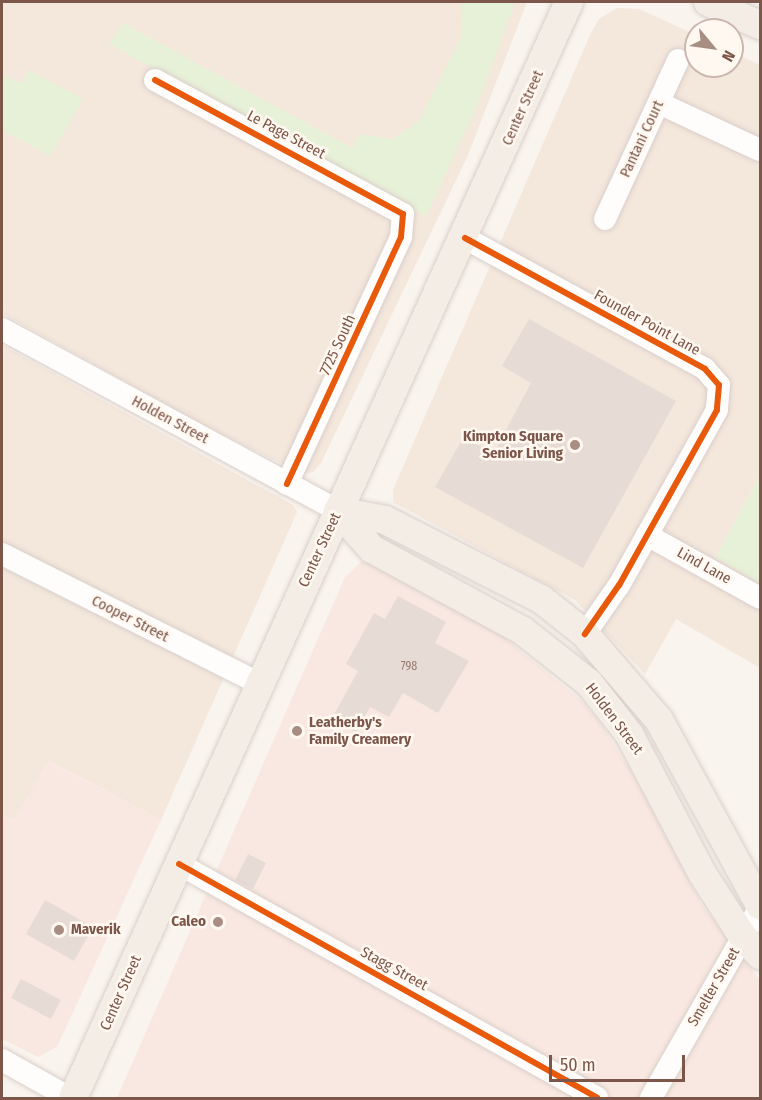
<!DOCTYPE html>
<style>
body{margin:0}
#map{position:relative;width:762px;height:1100px;overflow:hidden;background:#f9f4ee;font-family:"Fira Sans Condensed",sans-serif}
div>[style]{position:absolute}
.residential>*{inset:0;background:#f4e7dc}
.commercial>*{inset:0;background:#f9e8e1}
.green>*{inset:0;background:#e7f1d7}
.building>*{inset:0;background:#e6dbd5}
.roads{filter:drop-shadow(0 0 2px #d9cfca) drop-shadow(0 0 2px #d9cfca)}
.minor>*{height:22px;margin:-11px;padding:0 11px;transform-origin:11px;border-radius:11px;background:#fefdfc}
.major>*{height:28px;margin:-14px;padding:0 14px;transform-origin:14px;border-radius:14px;background:#f4ede6}
.cycleway>*{height:6px;margin:-3px;padding:0 3px;transform-origin:3px;border-radius:3px;background:#e8590c}
.dots>*{width:16px;height:16px;translate:-50% -50%;box-sizing:border-box;border:3px solid #fff8f1;border-radius:50%}
span{translate:-50% -50%;white-space:nowrap;text-align:center;line-height:1.15;-webkit-text-stroke:5px #fff8f1;paint-order:stroke}
.number-label{font-size:12px;color:#987a6e}
.number-label span{-webkit-text-stroke-width:0}
.street-label{font-size:15px;color:#7c5649}
.poi-label{font-size:15px;color:#7c5649;font-weight:700}
.right{translate:-100% -50%;text-align:right}
.left{translate:0 -50%;text-align:left}
.frame{position:absolute;inset:0;border:3px solid #7c5649;pointer-events:none}
.north{position:absolute;left:684px;top:18px;width:60px;height:60px;box-sizing:border-box;background:#fff8f1;border:2px solid #cbb7ae;border-radius:50%;rotate:119deg;font-size:16px;font-weight:700;line-height:24px;text-align:center;color:#7c5649}
.north::after{content:'';display:block;margin:auto;width:21px;height:27px;background:#a88d83;clip-path:polygon(50% 0,100% 100%,50% 72%,0 100%)}
.scale{position:absolute;left:549px;top:1055px;width:136px;height:27px;box-sizing:border-box;border:3px solid #7c5649;border-top:0;padding-left:8px;font-size:18px;line-height:21px;white-space:nowrap;color:#7c5649;-webkit-text-stroke:4px #fff8f1;paint-order:stroke}
</style>
<div id="map">
<div class="residential">
<i style="clip-path:polygon(2px 2px,527px 2px,468px 155px,321px 463px,313px 472px,303px 474px,203px 425px,2px 313px)"></i>
<i style="clip-path:polygon(617px 8px,639px 9px,696px 35px,696px 66px,732px 66px,732px 52px,760px 65px,760px 476px,715px 558px,760px 583px,760px 668px,676px 619px,645px 674px,575px 600px,393px 502px,393px 490px,591px 33px,599px 19px)"></i>
<i style="clip-path:polygon(2px 345px,293px 505px,297px 512px,161px 820px,49px 761px,14px 821px,2px 815px)"></i>
</div>
<div class="commercial">
<i style="clip-path:polygon(361px 562px,370px 562px,501px 635px,582px 701px,599px 721px,632px 772px,702px 905px,760px 980px,760px 1098px,117px 1098px,345px 577px)"></i>
<i style="clip-path:polygon(48px 761px,161px 820px,57px 1047px,38px 1057px,2px 1039px,2px 815px,14px 821px)"></i>
</div>
<div class="green">
<i style="clip-path:polygon(462px 2px,515px 2px,475px 111px,426px 216px,109px 44px,123px 23px,352px 148px,359px 134px,392px 139px,419px 121px,461px 37px)"></i>
<i style="clip-path:polygon(29px 70px,83px 99px,50px 156px,2px 130px,2px 74px,21px 84px)"></i>
<i style="clip-path:polygon(760px 476px,760px 583px,715px 558px)"></i>
</div>
<div class="building">
<i style="clip-path:polygon(529px 319px,676px 401px,583px 568px,435px 487px,463px 438px,494px 453px,531px 383px,502px 366px)"></i>
<i style="clip-path:polygon(398px 596px,446px 622px,435px 643px,469px 661px,438px 713px,403px 693px,389px 717px,370px 707px,356px 732px,331px 720px,358px 671px,346px 664px,374px 613px,385px 619px)"></i>
<i style="clip-path:polygon(248px 854px,266px 863px,253px 889px,235px 880px)"></i>
<i style="clip-path:polygon(45px 900px,93px 927px,74px 961px,26px 934px)"></i>
<i style="clip-path:polygon(21px 979px,61px 1000px,51px 1019px,11px 998px)"></i>
</div>
<div class="roads">
<div class="minor">
<i style="left:155px;top:80px;width:282px;rotate:28.4deg"></i>
<i style="left:403px;top:214px;width:23px;rotate:95deg"></i>
<i style="left:401px;top:237px;width:272px;rotate:114.8deg"></i>
<i style="left:659px;top:103px;width:111px;rotate:25deg"></i>
<i style="left:605px;top:219px;width:175px;rotate:-65.3deg"></i>
<i style="left:465px;top:238px;width:273px;rotate:28.6deg"></i>
<i style="left:705px;top:369px;width:21px;rotate:49deg"></i>
<i style="left:719px;top:385px;width:25px;rotate:95deg"></i>
<i style="left:717px;top:410px;width:201px;rotate:119.2deg"></i>
<i style="left:619px;top:585px;width:60px;rotate:124.8deg"></i>
<i style="left:2px;top:329px;width:382px;rotate:28.4deg"></i>
<i style="left:647px;top:535px;width:129px;rotate:29.1deg"></i>
<i style="left:2px;top:554px;width:288px;rotate:26.7deg"></i>
<i style="left:179px;top:864px;width:479px;rotate:29.2deg"></i>
<i style="left:2px;top:1060px;width:78px;rotate:29.2deg"></i>
<i style="left:651px;top:1098px;width:220px;rotate:-60.3deg"></i>
</div>
<div class="major">
<i style="left:708px;top:2px;width:57px;rotate:23.9deg"></i>
<i style="left:338px;top:511px;width:51px;rotate:48.2deg"></i>
<i style="left:372px;top:549px;width:172px;rotate:28.5deg"></i>
<i style="left:523px;top:631px;width:84px;rotate:38.2deg"></i>
<i style="left:589px;top:683px;width:65px;rotate:51.9deg"></i>
<i style="left:629px;top:734px;width:157px;rotate:62.3deg"></i>
<i style="left:702px;top:873px;width:76px;rotate:57.4deg"></i>
<i style="left:743px;top:937px;width:25px;rotate:47deg"></i>
<i style="left:338px;top:511px;width:48px;rotate:10.8deg"></i>
<i style="left:385px;top:520px;width:175px;rotate:26.9deg"></i>
<i style="left:541px;top:599px;width:56px;rotate:38.5deg"></i>
<i style="left:585px;top:634px;width:113px;rotate:49.3deg"></i>
<i style="left:659px;top:720px;width:211px;rotate:61.4deg"></i>
<i style="left:73px;top:1098px;width:1203px;rotate:-65.65deg"></i>
</div>
</div>
<div class="cycleway">
<i style="left:155px;top:80px;width:282px;rotate:28.4deg"></i>
<i style="left:403px;top:214px;width:23px;rotate:95deg"></i>
<i style="left:401px;top:237px;width:272px;rotate:114.8deg"></i>
<i style="left:465px;top:238px;width:273px;rotate:28.6deg"></i>
<i style="left:705px;top:369px;width:21px;rotate:49deg"></i>
<i style="left:719px;top:385px;width:25px;rotate:95deg"></i>
<i style="left:717px;top:410px;width:201px;rotate:119.2deg"></i>
<i style="left:619px;top:585px;width:60px;rotate:124.8deg"></i>
<i style="left:179px;top:864px;width:479px;rotate:29.2deg"></i>
</div>
<div class="dots">
<i style="left:575px;top:445px;background:#a88d83"></i>
<i style="left:297px;top:731px;background:#a88d83"></i>
<i style="left:218px;top:922px;background:#a88d83"></i>
<i style="left:59px;top:930px;background:#a88d83"></i>
</div>
<div class="number-label">
<span style="left:409px;top:667px">798</span>
</div>
<div class="street-label">
<span style="left:523px;top:108px;rotate:-66deg">Center Street</span>
<span style="left:286px;top:135px;rotate:28deg">Le Page Street</span>
<span style="left:642px;top:139px;rotate:-65deg">Pantani Court</span>
<span style="left:647px;top:323px;rotate:29deg">Founder Point Lane</span>
<span style="left:338px;top:345px;rotate:-65deg">7725 South</span>
<span style="left:170px;top:420px;rotate:28deg">Holden Street</span>
<span style="left:320px;top:550px;rotate:-65deg">Center Street</span>
<span style="left:704px;top:566px;rotate:29deg">Lind Lane</span>
<span style="left:130px;top:619px;rotate:27deg">Cooper Street</span>
<span style="left:614px;top:719px;rotate:53deg">Holden Street</span>
<span style="left:394px;top:969px;rotate:29deg">Stagg Street</span>
<span style="left:714px;top:987px;rotate:-60deg">Smelter Street</span>
<span style="left:121px;top:993px;rotate:-66deg">Center Street</span>
</div>
<div class="poi-label">
<span class="right" style="left:563px;top:445px">Kimpton Square<br>Senior Living</span>
<span class="left" style="left:309px;top:731px">Leatherby's<br>Family Creamery</span>
<span class="right" style="left:206px;top:922px">Caleo</span>
<span class="left" style="left:71px;top:930px">Maverik</span>
</div>
<div class="frame"></div>
<div class="north">N</div>
<div class="scale">50 m</div>
</div>
